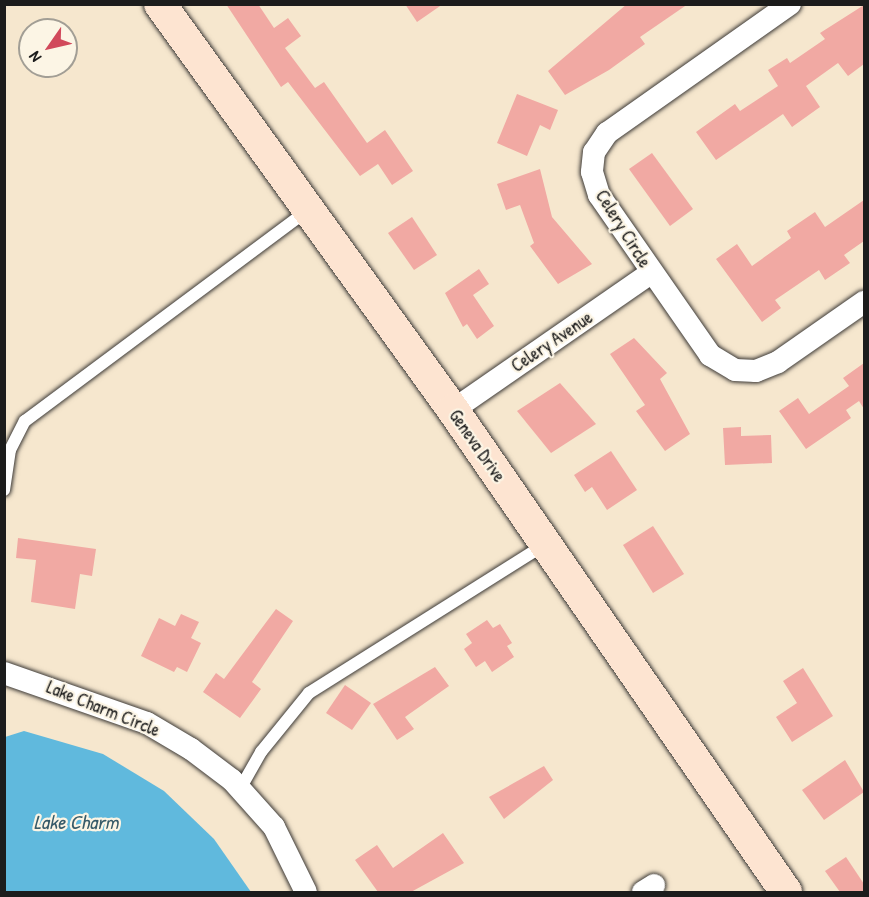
<!DOCTYPE html>
<style>
body{margin:0}
#map{position:relative;width:869px;height:897px;overflow:hidden;background:#f6e7ce;font-family:"Patrick Hand",sans-serif}
div>[style]{position:absolute}
.water>*{inset:0;background:#60b9dd}
.building>*{inset:0;background:#f1a9a3}
.roads{filter:drop-shadow(0 0 2px #3d3a37) drop-shadow(0 0 2px #3d3a37)}
.service>*{height:12px;margin:-6px;padding:0 6px;transform-origin:6px;border-radius:6px;background:#fff}
.minor>*{height:22px;margin:-11px;padding:0 11px;transform-origin:11px;border-radius:11px;background:#fff}
.secondary>*{height:32px;margin:-16px;padding:0 16px;transform-origin:16px;border-radius:16px;background:#fde4d1}
span{translate:-50% -50%;white-space:nowrap;text-align:center;line-height:1.15;-webkit-text-stroke:4.5px #fcf5e5;paint-order:stroke}
.street-label{font-size:18px;color:#1c1c1c}
.water-label{font-size:20px;color:#375b69;font-style:italic}
.frame{position:absolute;inset:0;border:6px solid #1c1c1c;pointer-events:none}
.north{position:absolute;left:18px;top:18px;width:60px;height:60px;box-sizing:border-box;background:#fcf5e5;border:2px solid #a29e95;border-radius:50%;rotate:236deg;font-size:16px;font-weight:700;line-height:24px;text-align:center;color:#1c1c1c}
.north::after{content:'';display:block;margin:auto;width:21px;height:27px;background:#d1495b;clip-path:polygon(50% 0,100% 100%,50% 72%,0 100%)}
</style>
<div id="map">
<div class="water">
<i style="clip-path:polygon(24px 731px,103px 754px,164px 791px,214px 839px,251px 892px,5px 892px,5px 737px)"></i>
</div>
<div class="building">
<i style="clip-path:polygon(226px 4px,258px 4px,274px 28px,288px 18px,301px 36px,285px 48px,315px 88px,324px 82px,367px 143px,385px 130px,413px 171px,392px 185px,378px 164px,360px 176px,288px 82px,281px 87px)"></i>
<i style="clip-path:polygon(405px 4px,443px 4px,417px 22px)"></i>
<i style="clip-path:polygon(627px 4px,688px 4px,640px 37px,645px 44px,609px 70px,565px 95px,548px 71px)"></i>
<i style="clip-path:polygon(864px 5px,864px 64px,848px 76px,838px 63px,806px 86px,820px 107px,792px 127px,783px 114px,716px 160px,696px 132px,735px 104px,740px 111px,778px 86px,768px 70px,787px 58px,790px 63px,825px 39px,820px 33px)"></i>
<i style="clip-path:polygon(517px 94px,558px 110px,550px 130px,540px 125px,527px 156px,497px 143px)"></i>
<i style="clip-path:polygon(652px 153px,693px 209px,670px 226px,629px 169px)"></i>
<i style="clip-path:polygon(540px 169px,552px 217px,592px 264px,558px 284px,530px 246px,534px 243px,520px 205px,506px 210px,497px 184px)"></i>
<i style="clip-path:polygon(864px 200px,864px 241px,844px 255px,850px 263px,825px 280px,819px 270px,775px 300px,781px 308px,762px 322px,716px 259px,737px 244px,752px 266px,791px 238px,787px 231px,815px 212px,825px 227px)"></i>
<i style="clip-path:polygon(412px 217px,437px 255px,414px 270px,388px 233px)"></i>
<i style="clip-path:polygon(479px 269px,489px 284px,473px 295px,494px 326px,477px 339px,467px 324px,463px 327px,445px 293px)"></i>
<i style="clip-path:polygon(634px 338px,667px 373px,660px 379px,690px 434px,665px 451px,636px 411px,645px 405px,610px 354px)"></i>
<i style="clip-path:polygon(864px 363px,864px 409px,859px 401px,846px 410px,851px 418px,806px 449px,779px 411px,798px 398px,809px 414px,849px 386px,843px 378px)"></i>
<i style="clip-path:polygon(560px 383px,596px 424px,551px 453px,517px 411px)"></i>
<i style="clip-path:polygon(741px 427px,741px 436px,771px 435px,772px 463px,725px 465px,723px 428px)"></i>
<i style="clip-path:polygon(611px 451px,637px 490px,607px 510px,592px 487px,585px 492px,574px 475px)"></i>
<i style="clip-path:polygon(653px 526px,684px 574px,653px 593px,623px 545px)"></i>
<i style="clip-path:polygon(18px 538px,96px 549px,92px 576px,80px 574px,75px 609px,31px 602px,36px 560px,16px 558px)"></i>
<i style="clip-path:polygon(276px 609px,293px 621px,252px 682px,261px 689px,240px 718px,203px 692px,216px 673px,224px 679px)"></i>
<i style="clip-path:polygon(181px 614px,199px 622px,191px 638px,201px 643px,187px 672px,177px 667px,174px 672px,141px 656px,159px 618px,175px 626px)"></i>
<i style="clip-path:polygon(487px 620px,493px 628px,500px 624px,512px 643px,507px 646px,514px 657px,492px 672px,485px 661px,476px 667px,464px 649px,472px 643px,466px 634px)"></i>
<i style="clip-path:polygon(435px 667px,449px 686px,405px 717px,414px 729px,397px 740px,373px 704px)"></i>
<i style="clip-path:polygon(803px 668px,833px 716px,792px 742px,776px 717px,797px 703px,783px 681px)"></i>
<i style="clip-path:polygon(345px 685px,371px 703px,352px 730px,326px 713px)"></i>
<i style="clip-path:polygon(845px 760px,864px 792px,824px 820px,802px 790px)"></i>
<i style="clip-path:polygon(544px 766px,553px 780px,504px 819px,489px 797px)"></i>
<i style="clip-path:polygon(443px 833px,464px 863px,411px 892px,378px 892px,355px 860px,377px 845px,393px 868px)"></i>
<i style="clip-path:polygon(846px 857px,864px 884px,864px 892px,840px 892px,825px 871px)"></i>
</div>
<div class="roads">
<div class="service">
<i style="left:4px;top:490px;width:40px;rotate:-81.5deg"></i>
<i style="left:10px;top:450px;width:33px;rotate:-63deg"></i>
<i style="left:25px;top:421px;width:352px;rotate:-36.7deg"></i>
<i style="left:240px;top:789px;width:43px;rotate:-60.4deg"></i>
<i style="left:261px;top:752px;width:76px;rotate:-50.9deg"></i>
<i style="left:309px;top:693px;width:278px;rotate:-32.2deg"></i>
</div>
<div class="minor">
<i style="left:790px;top:4px;width:224px;rotate:144.8deg"></i>
<i style="left:607px;top:133px;width:23px;rotate:124deg"></i>
<i style="left:594px;top:152px;width:20px;rotate:96deg"></i>
<i style="left:592px;top:172px;width:24px;rotate:73deg"></i>
<i style="left:599px;top:195px;width:195px;rotate:55.2deg"></i>
<i style="left:710px;top:355px;width:29px;rotate:31deg"></i>
<i style="left:735px;top:370px;width:21px;rotate:3deg"></i>
<i style="left:756px;top:371px;width:24px;rotate:-22deg"></i>
<i style="left:778px;top:362px;width:105px;rotate:-34.9deg"></i>
<i style="left:453px;top:410px;width:241px;rotate:-34.7deg"></i>
<i style="left:4px;top:673px;width:151px;rotate:19.3deg"></i>
<i style="left:147px;top:723px;width:51px;rotate:30.6deg"></i>
<i style="left:191px;top:749px;width:51px;rotate:37.1deg"></i>
<i style="left:232px;top:780px;width:63px;rotate:48.2deg"></i>
<i style="left:274px;top:827px;width:72px;rotate:63.8deg"></i>
<i style="left:643px;top:892px;width:13px;rotate:-32deg"></i>
</div>
<div class="secondary">
<i style="left:160px;top:4px;width:501px;rotate:54.18deg"></i>
<i style="left:453px;top:410px;width:586px;rotate:55.36deg"></i>
</div>
</div>
<div class="street-label">
<span style="left:623px;top:229px;rotate:58deg">Celery Circle</span>
<span style="left:552px;top:342px;rotate:-34deg">Celery Avenue</span>
<span style="left:477px;top:446px;rotate:55deg">Geneva Drive</span>
<span style="left:103px;top:709px;rotate:22deg">Lake Charm Circle</span>
</div>
<div class="water-label">
<span style="left:76px;top:821px">Lake Charm</span>
</div>
<div class="frame"></div>
<div class="north">N</div>
</div>
